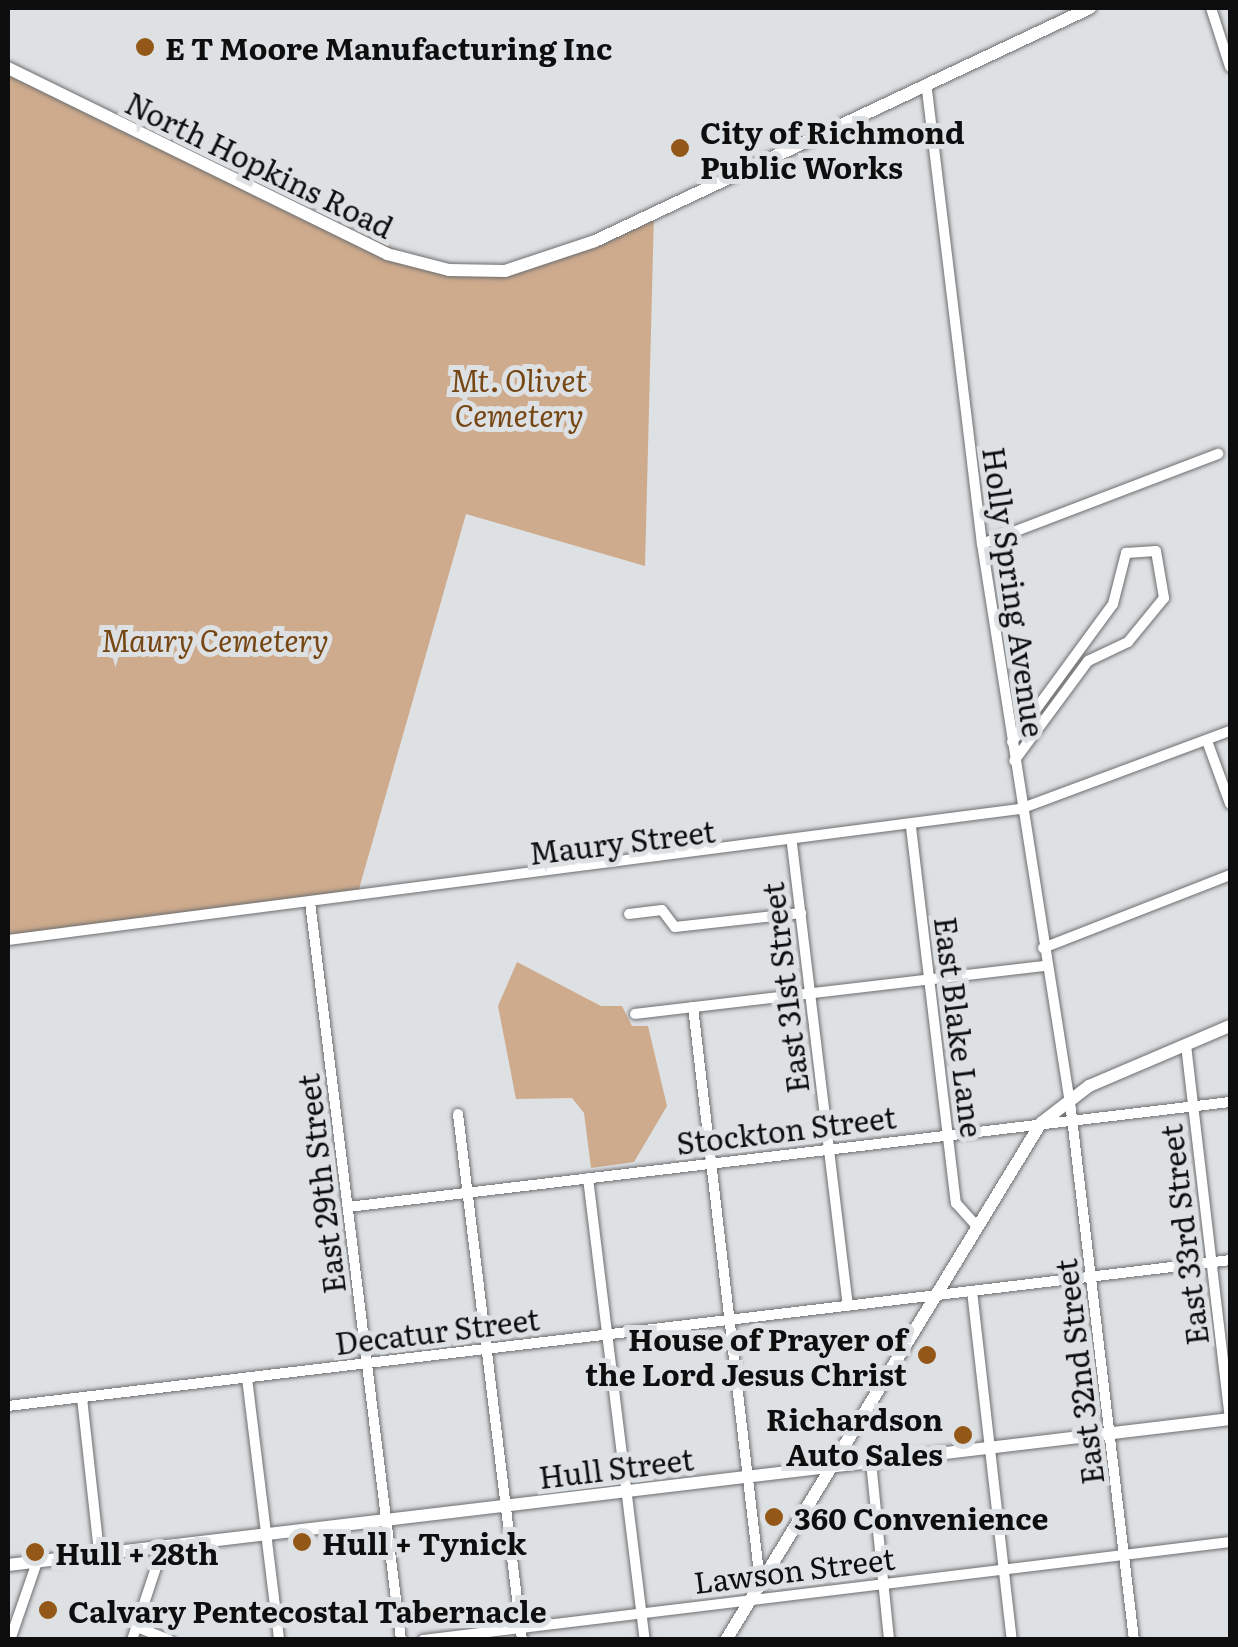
<!DOCTYPE html>
<style>
body{margin:0}
#map{position:relative;width:1238px;height:1647px;overflow:hidden;background:#dee1e3;font-family:Literata,serif}
div>[style]{position:absolute}
.green>*{inset:0;background:#ceab8d}
.roads{filter:drop-shadow(0 0 2px #6c6e70) drop-shadow(0 0 2px #6c6e70)}
.minor>*{height:10px;margin:-5px;padding:0 5px;transform-origin:5px;border-radius:5px;background:#fff}
.major>*{height:12px;margin:-6px;padding:0 6px;transform-origin:6px;border-radius:6px;background:#fff}
.dots>*{width:28px;height:28px;translate:-50% -50%;box-sizing:border-box;border:5px solid #dee1e3;border-radius:50%}
span{translate:-50% -50%;white-space:nowrap;text-align:center;line-height:1.15;-webkit-text-stroke:10px #dee1e3;paint-order:stroke}
.poi-label{font-size:30px;color:#0e0e0f;font-weight:700}
.left{translate:0 -50%;text-align:left}
.right{translate:-100% -50%;text-align:right}
.street-label{font-size:30px;color:#0e0e0f}
.park-label{font-size:30px;color:#764715;font-style:italic}
.frame{position:absolute;inset:0;border:10px solid #0e0e0f;pointer-events:none}
</style>
<div id="map">
<div class="green">
<i style="clip-path:polygon(8px 72px,425px 263px,508px 269px,654px 213px,645px 566px,466px 514px,357px 896px,8px 939px)"></i>
<i style="clip-path:polygon(517px 962px,601px 1006px,622px 1006px,632px 1026px,648px 1026px,667px 1106px,634px 1162px,591px 1168px,584px 1113px,572px 1098px,516px 1099px,498px 1006px)"></i>
</div>
<div class="roads">
<div class="minor">
<i style="left:1211px;top:8px;width:62px;rotate:72.1deg"></i>
<i style="left:927px;top:90px;width:457px;rotate:83.1deg"></i>
<i style="left:982px;top:544px;width:573px;rotate:81.06deg"></i>
<i style="left:1071px;top:1110px;width:534px;rotate:83.22deg"></i>
<i style="left:982px;top:544px;width:253px;rotate:-20.9deg"></i>
<i style="left:1207px;top:741px;width:67px;rotate:69.9deg"></i>
<i style="left:1012px;top:742px;width:171px;rotate:-53.8deg"></i>
<i style="left:1113px;top:604px;width:53px;rotate:-75.7deg"></i>
<i style="left:1126px;top:553px;width:30px;rotate:-4deg"></i>
<i style="left:1156px;top:551px;width:48px;rotate:80.3deg"></i>
<i style="left:1164px;top:598px;width:57px;rotate:129.3deg"></i>
<i style="left:1128px;top:642px;width:44px;rotate:154.6deg"></i>
<i style="left:1088px;top:661px;width:124px;rotate:126.5deg"></i>
<i style="left:911px;top:827px;width:379px;rotate:83.2deg"></i>
<i style="left:956px;top:1203px;width:30px;rotate:48deg"></i>
<i style="left:792px;top:844px;width:463px;rotate:83.1deg"></i>
<i style="left:310px;top:902px;width:744px;rotate:82.97deg"></i>
<i style="left:629px;top:914px;width:33px;rotate:-7deg"></i>
<i style="left:662px;top:910px;width:21px;rotate:53deg"></i>
<i style="left:675px;top:927px;width:127px;rotate:-6.3deg"></i>
<i style="left:8px;top:940px;width:1020px;rotate:-7.38deg"></i>
<i style="left:1020px;top:809px;width:224px;rotate:-20.4deg"></i>
<i style="left:1043px;top:948px;width:201px;rotate:-21.3deg"></i>
<i style="left:693px;top:1007px;width:579px;rotate:83.35deg"></i>
<i style="left:635px;top:1014px;width:413px;rotate:-6.7deg"></i>
<i style="left:1186px;top:1045px;width:378px;rotate:83.3deg"></i>
<i style="left:458px;top:1114px;width:530px;rotate:83.06deg"></i>
<i style="left:588px;top:1178px;width:466px;rotate:83deg"></i>
<i style="left:348px;top:1207px;width:888px;rotate:-6.79deg"></i>
<i style="left:972px;top:1291px;width:351px;rotate:83.5deg"></i>
<i style="left:247px;top:1378px;width:264px;rotate:83deg"></i>
<i style="left:82px;top:1398px;width:156px;rotate:83.7deg"></i>
<i style="left:8px;top:1406px;width:1231px;rotate:-6.81deg"></i>
<i style="left:871px;top:1462px;width:179px;rotate:84.2deg"></i>
<i style="left:137px;top:1627px;width:35px;rotate:22deg"></i>
<i style="left:10px;top:1640px;width:83px;rotate:-70.9deg"></i>
<i style="left:132px;top:1640px;width:99px;rotate:-71.7deg"></i>
<i style="left:423px;top:1640px;width:813px;rotate:-6.92deg"></i>
</div>
<div class="major">
<i style="left:8px;top:68px;width:422px;rotate:26.1deg"></i>
<i style="left:387px;top:254px;width:64px;rotate:14.5deg"></i>
<i style="left:449px;top:270px;width:56px;rotate:1deg"></i>
<i style="left:505px;top:271px;width:95px;rotate:-18.4deg"></i>
<i style="left:595px;top:241px;width:547px;rotate:-25.21deg"></i>
<i style="left:8px;top:1565px;width:1231px;rotate:-6.81deg"></i>
<i style="left:726px;top:1640px;width:605px;rotate:-58.65deg"></i>
<i style="left:1041px;top:1123px;width:61px;rotate:-37.6deg"></i>
<i style="left:1089px;top:1086px;width:153px;rotate:-23.1deg"></i>
</div>
</div>
<div class="dots">
<i style="left:145px;top:47px;background:#935818"></i>
<i style="left:680px;top:148px;background:#935818"></i>
<i style="left:927px;top:1355px;background:#935818"></i>
<i style="left:963px;top:1435px;background:#935818"></i>
<i style="left:774px;top:1517px;background:#935818"></i>
<i style="left:302px;top:1542px;background:#935818"></i>
<i style="left:35px;top:1552px;background:#935818"></i>
<i style="left:48px;top:1610px;background:#935818"></i>
</div>
<div class="poi-label">
<span class="left" style="left:165px;top:47px">E T Moore Manufacturing Inc</span>
<span class="left" style="left:700px;top:148px">City of Richmond<br>Public Works</span>
<span class="right" style="left:907px;top:1355px">House of Prayer of<br>the Lord Jesus Christ</span>
<span class="right" style="left:943px;top:1435px">Richardson<br>Auto Sales</span>
<span class="left" style="left:794px;top:1517px">360 Convenience</span>
<span class="left" style="left:322px;top:1542px">Hull + Tynick</span>
<span class="left" style="left:55px;top:1552px">Hull + 28th</span>
<span class="left" style="left:68px;top:1610px">Calvary Pentecostal Tabernacle</span>
</div>
<div class="street-label">
<span style="left:260px;top:164px;rotate:26deg">North Hopkins Road</span>
<span style="left:1015px;top:592px;rotate:82deg">Holly Spring Avenue</span>
<span style="left:622px;top:841px;rotate:-7deg">Maury Street</span>
<span style="left:784px;top:988px;rotate:-97deg">East 31st Street</span>
<span style="left:960px;top:1027px;rotate:83deg">East Blake Lane</span>
<span style="left:786px;top:1129px;rotate:-7deg">Stockton Street</span>
<span style="left:320px;top:1184px;rotate:-97deg">East 29th Street</span>
<span style="left:1183px;top:1235px;rotate:-97deg">East 33rd Street</span>
<span style="left:437px;top:1330px;rotate:-7deg">Decatur Street</span>
<span style="left:1078px;top:1372px;rotate:-97deg">East 32nd Street</span>
<span style="left:616px;top:1467px;rotate:-7deg">Hull Street</span>
<span style="left:794px;top:1569px;rotate:-7deg">Lawson Street</span>
</div>
<div class="park-label">
<span style="left:519px;top:396px">Mt. Olivet<br>Cemetery</span>
<span style="left:215px;top:639px">Maury Cemetery</span>
</div>
<div class="frame"></div>
</div>
